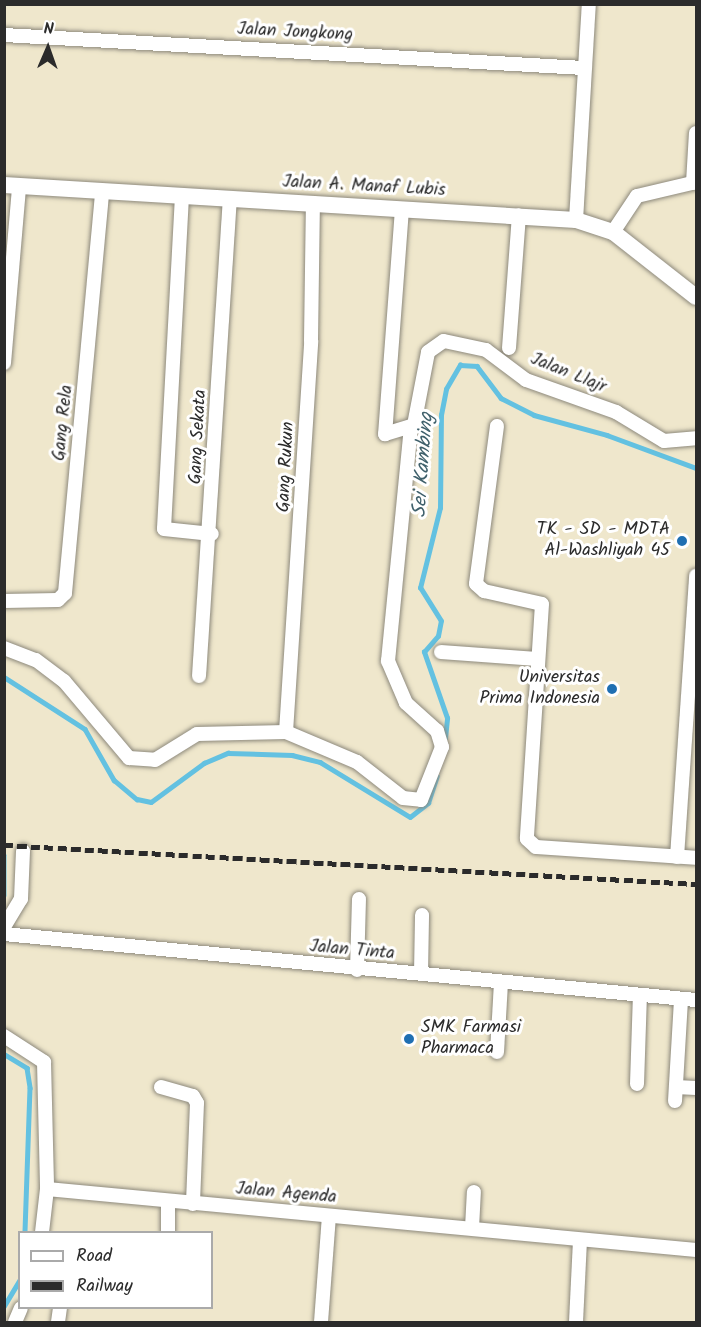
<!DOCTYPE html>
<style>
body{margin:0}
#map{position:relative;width:701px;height:1327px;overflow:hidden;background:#efe7cc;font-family:Kalam,sans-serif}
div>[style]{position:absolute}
.stream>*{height:4.5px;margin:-2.25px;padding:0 2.25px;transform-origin:2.25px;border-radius:2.25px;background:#63c1e1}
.roads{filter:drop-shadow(0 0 2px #8d897c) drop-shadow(0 0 2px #8d897c)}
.minor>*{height:14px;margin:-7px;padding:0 7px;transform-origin:7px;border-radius:7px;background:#fff}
.tertiary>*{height:16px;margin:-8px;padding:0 8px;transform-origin:8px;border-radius:8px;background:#fff}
.rail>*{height:4.5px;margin-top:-2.25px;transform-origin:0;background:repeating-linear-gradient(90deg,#2b2b2b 0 9px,transparent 0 13.5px)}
.dots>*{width:16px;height:16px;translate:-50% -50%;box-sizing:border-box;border:3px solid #fff;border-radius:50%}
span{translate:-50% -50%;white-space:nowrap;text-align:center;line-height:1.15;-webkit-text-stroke:6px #fff;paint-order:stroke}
.street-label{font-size:18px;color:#2b2b2b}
.poi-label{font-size:18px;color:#2b2b2b}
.right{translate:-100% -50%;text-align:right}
.left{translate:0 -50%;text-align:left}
.water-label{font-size:20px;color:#3f606b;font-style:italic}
.frame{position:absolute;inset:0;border:6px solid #2b2b2b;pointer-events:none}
.legend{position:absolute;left:18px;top:1231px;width:195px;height:78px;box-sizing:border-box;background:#fff;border:2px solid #aaa;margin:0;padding:8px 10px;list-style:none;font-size:18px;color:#2b2b2b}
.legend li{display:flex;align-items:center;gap:12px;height:30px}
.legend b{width:30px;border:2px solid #aaa}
.north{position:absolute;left:18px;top:18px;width:60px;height:60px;-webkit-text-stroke:4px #fff;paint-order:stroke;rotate:2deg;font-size:16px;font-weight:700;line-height:24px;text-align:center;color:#2b2b2b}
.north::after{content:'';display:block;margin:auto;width:21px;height:27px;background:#2b2b2b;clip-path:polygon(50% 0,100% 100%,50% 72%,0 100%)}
</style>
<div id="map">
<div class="stream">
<i style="left:4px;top:677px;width:96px;rotate:32.7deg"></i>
<i style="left:85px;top:729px;width:59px;rotate:60.4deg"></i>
<i style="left:114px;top:780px;width:30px;rotate:40deg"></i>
<i style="left:137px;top:799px;width:14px;rotate:12deg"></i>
<i style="left:151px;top:802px;width:66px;rotate:-36.3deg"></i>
<i style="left:204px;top:763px;width:26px;rotate:-23deg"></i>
<i style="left:228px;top:753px;width:64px;rotate:1.8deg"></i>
<i style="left:292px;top:755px;width:29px;rotate:14deg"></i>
<i style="left:320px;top:762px;width:105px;rotate:31.4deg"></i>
<i style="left:410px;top:817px;width:23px;rotate:-38deg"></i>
<i style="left:428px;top:803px;width:28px;rotate:-72deg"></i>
<i style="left:445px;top:738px;width:20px;rotate:-84deg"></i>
<i style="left:447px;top:718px;width:70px;rotate:-109.2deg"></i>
<i style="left:424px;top:652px;width:21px;rotate:-49deg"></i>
<i style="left:438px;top:636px;width:15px;rotate:-79deg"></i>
<i style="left:441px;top:621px;width:39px;rotate:-122deg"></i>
<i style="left:420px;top:588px;width:82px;rotate:-76deg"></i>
<i style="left:440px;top:508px;width:93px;rotate:-89.4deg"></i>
<i style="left:441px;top:415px;width:26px;rotate:-79deg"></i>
<i style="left:446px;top:389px;width:28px;rotate:-60deg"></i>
<i style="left:460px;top:365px;width:17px;rotate:3deg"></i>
<i style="left:477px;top:366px;width:40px;rotate:53deg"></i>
<i style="left:501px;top:398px;width:37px;rotate:27deg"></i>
<i style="left:534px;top:415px;width:76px;rotate:15.3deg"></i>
<i style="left:607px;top:435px;width:95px;rotate:20.3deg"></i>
<i style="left:4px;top:855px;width:40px;rotate:90deg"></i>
<i style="left:4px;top:1054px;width:27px;rotate:31deg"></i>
<i style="left:27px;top:1068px;width:20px;rotate:81deg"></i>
<i style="left:30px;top:1088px;width:144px;rotate:92deg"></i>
<i style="left:4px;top:1306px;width:31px;rotate:-59deg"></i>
</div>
<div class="roads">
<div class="minor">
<i style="left:4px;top:35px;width:580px;rotate:3.26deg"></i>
<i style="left:693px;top:183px;width:50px;rotate:-86.6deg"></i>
<i style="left:182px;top:196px;width:333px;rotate:93.1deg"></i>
<i style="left:164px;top:529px;width:48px;rotate:5.9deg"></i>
<i style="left:402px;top:209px;width:226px;rotate:94.3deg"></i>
<i style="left:385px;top:434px;width:30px;rotate:-17deg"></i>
<i style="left:414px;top:425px;width:74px;rotate:-79.1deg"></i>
<i style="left:428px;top:352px;width:19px;rotate:-35deg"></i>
<i style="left:444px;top:341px;width:43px;rotate:12.1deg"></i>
<i style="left:486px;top:350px;width:50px;rotate:36.9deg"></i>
<i style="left:526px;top:380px;width:96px;rotate:19.6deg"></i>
<i style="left:616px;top:412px;width:56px;rotate:31.1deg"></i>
<i style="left:664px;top:441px;width:32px;rotate:-5deg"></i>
<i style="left:576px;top:220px;width:216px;rotate:-86.6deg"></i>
<i style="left:613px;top:232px;width:43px;rotate:-56.3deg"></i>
<i style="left:637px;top:196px;width:61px;rotate:-13.3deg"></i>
<i style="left:509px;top:348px;width:133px;rotate:-85.7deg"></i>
<i style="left:4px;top:363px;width:177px;rotate:-85.1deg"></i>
<i style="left:497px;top:426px;width:159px;rotate:97.6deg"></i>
<i style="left:476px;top:584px;width:11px;rotate:41deg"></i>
<i style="left:484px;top:591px;width:59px;rotate:12.6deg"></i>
<i style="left:542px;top:604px;width:235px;rotate:93.7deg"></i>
<i style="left:527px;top:839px;width:12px;rotate:42deg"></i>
<i style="left:536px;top:847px;width:160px;rotate:3.9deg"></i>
<i style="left:4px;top:601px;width:54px;rotate:-1.1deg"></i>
<i style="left:58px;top:600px;width:10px;rotate:-45deg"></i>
<i style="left:65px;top:593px;width:403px;rotate:-84.7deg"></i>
<i style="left:4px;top:648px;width:34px;rotate:21deg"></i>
<i style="left:36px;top:660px;width:35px;rotate:37deg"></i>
<i style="left:64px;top:681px;width:101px;rotate:49.8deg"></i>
<i style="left:129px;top:758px;width:26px;rotate:4deg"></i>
<i style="left:155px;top:760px;width:49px;rotate:-31.8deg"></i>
<i style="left:197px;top:734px;width:89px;rotate:-1.3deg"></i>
<i style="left:286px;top:732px;width:77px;rotate:22.9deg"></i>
<i style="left:357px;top:762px;width:58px;rotate:38deg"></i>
<i style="left:403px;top:798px;width:18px;rotate:6deg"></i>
<i style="left:421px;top:800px;width:57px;rotate:-68.4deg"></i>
<i style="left:442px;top:747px;width:17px;rotate:-107deg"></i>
<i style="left:437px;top:731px;width:42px;rotate:-137.9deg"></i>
<i style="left:406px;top:703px;width:46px;rotate:-113.2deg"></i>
<i style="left:388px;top:661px;width:234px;rotate:-84.4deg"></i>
<i style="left:441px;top:652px;width:96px;rotate:4.2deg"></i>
<i style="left:199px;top:676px;width:478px;rotate:-86.3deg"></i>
<i style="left:286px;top:732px;width:392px;rotate:-86.3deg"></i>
<i style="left:311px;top:341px;width:138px;rotate:-89.2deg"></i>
<i style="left:677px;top:857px;width:282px;rotate:-86.1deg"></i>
<i style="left:4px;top:927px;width:33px;rotate:-59deg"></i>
<i style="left:21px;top:899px;width:48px;rotate:-87.6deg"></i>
<i style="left:4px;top:934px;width:695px;rotate:5.45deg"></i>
<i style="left:357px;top:970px;width:71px;rotate:-88.4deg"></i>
<i style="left:421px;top:974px;width:59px;rotate:-89deg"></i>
<i style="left:4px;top:1036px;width:48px;rotate:33deg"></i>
<i style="left:44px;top:1062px;width:127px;rotate:88.6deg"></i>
<i style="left:47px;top:1189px;width:43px;rotate:96.6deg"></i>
<i style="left:497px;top:1052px;width:69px;rotate:-86.7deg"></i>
<i style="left:637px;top:1084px;width:89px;rotate:-88.1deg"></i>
<i style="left:161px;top:1087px;width:33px;rotate:16deg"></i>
<i style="left:193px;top:1096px;width:8px;rotate:60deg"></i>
<i style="left:197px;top:1103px;width:101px;rotate:92.3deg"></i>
<i style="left:676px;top:1087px;width:20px;rotate:3deg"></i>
<i style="left:675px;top:1101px;width:102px;rotate:-86.6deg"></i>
<i style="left:47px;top:1189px;width:652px;rotate:5.37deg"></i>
<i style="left:472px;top:1228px;width:36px;rotate:-87deg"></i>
<i style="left:168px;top:1232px;width:31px;rotate:-90deg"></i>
<i style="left:15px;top:1322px;width:15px;rotate:-67deg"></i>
<i style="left:58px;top:1322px;width:14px;rotate:-82deg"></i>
<i style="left:321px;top:1322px;width:106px;rotate:-85.7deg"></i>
<i style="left:576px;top:1322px;width:82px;rotate:-87.2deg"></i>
</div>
<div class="tertiary">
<i style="left:4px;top:185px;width:573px;rotate:3.5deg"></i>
<i style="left:576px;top:220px;width:39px;rotate:18deg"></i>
<i style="left:613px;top:232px;width:105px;rotate:38.1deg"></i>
</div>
</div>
<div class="rail">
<i style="left:4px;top:845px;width:693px;rotate:3.23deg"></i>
</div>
<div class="dots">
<i style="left:682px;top:541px;background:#1f6fb2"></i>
<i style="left:612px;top:689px;background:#1f6fb2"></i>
<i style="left:409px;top:1039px;background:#1f6fb2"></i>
</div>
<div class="street-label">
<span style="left:295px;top:33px;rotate:3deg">Jalan Jongkong</span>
<span style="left:364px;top:187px;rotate:3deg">Jalan A. Manaf Lubis</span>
<span style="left:568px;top:374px;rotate:22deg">Jalan Llajr</span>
<span style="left:64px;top:423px;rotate:-84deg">Gang Rela</span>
<span style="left:199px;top:437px;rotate:-87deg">Gang Sekata</span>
<span style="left:287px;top:467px;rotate:-87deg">Gang Rukun</span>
<span style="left:352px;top:951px;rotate:5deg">Jalan Tinta</span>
<span style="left:286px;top:1194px;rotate:5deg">Jalan Agenda</span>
</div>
<div class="poi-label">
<span class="right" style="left:670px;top:541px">TK - SD - MDTA<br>Al-Washliyah 45</span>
<span class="right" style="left:600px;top:689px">Universitas<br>Prima Indonesia</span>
<span class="left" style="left:421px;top:1039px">SMK Farmasi<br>Pharmaca</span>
</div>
<div class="water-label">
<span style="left:424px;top:465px;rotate:-86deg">Sei Kambing</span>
</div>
<div class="frame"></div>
<ul class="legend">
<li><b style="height:8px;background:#fff"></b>Road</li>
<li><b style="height:8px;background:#2b2b2b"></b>Railway</li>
</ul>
<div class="north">N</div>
</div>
